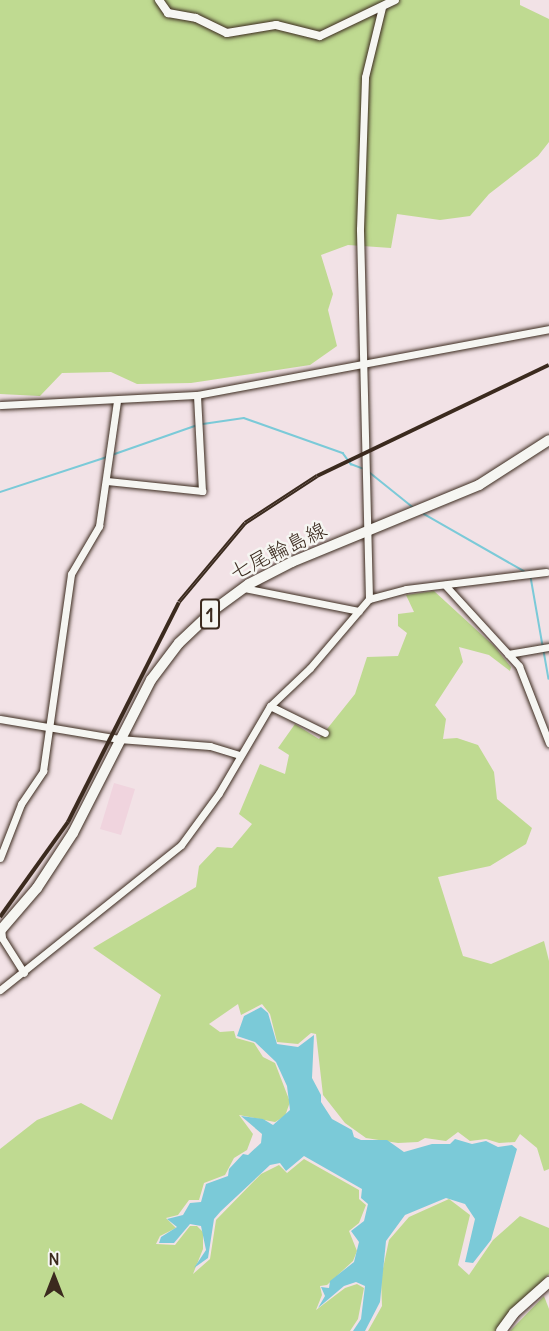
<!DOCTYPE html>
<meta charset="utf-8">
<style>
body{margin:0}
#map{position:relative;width:549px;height:1331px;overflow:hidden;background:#f2e2e6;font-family:Delius,"Klee One",sans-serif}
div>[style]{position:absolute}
.built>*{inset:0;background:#f0d4de}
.green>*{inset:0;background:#bfda91}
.water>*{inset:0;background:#7bcad8}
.stream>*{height:1.5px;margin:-0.75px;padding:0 0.75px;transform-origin:0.75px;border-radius:0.75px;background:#7bcad8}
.roads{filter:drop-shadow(0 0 2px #3b2a1e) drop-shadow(0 0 2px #3b2a1e)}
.minor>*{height:7px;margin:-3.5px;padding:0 3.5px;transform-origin:3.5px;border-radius:3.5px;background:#f6f6f2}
.tertiary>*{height:8px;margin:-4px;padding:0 4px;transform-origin:4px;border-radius:4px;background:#f6f6f2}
.primary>*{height:10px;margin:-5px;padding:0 5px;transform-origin:5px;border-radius:5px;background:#f6f6f2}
.rail>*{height:4px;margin-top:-2px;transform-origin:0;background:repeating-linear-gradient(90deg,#f6f6f2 0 4.5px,#3b2a1e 0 9px);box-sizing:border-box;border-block:2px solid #3b2a1e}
span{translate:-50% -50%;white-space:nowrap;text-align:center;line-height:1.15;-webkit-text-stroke:5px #f6f6f2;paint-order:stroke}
.shield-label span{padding:2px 4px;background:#f6f6f2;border:2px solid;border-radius:4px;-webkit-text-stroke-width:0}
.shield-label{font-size:20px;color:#3b2a1e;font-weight:700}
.street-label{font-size:21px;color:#3b2a1e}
.north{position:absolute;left:24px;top:1247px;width:60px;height:60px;-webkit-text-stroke:4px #f6f6f2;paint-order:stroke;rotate:0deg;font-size:16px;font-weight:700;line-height:24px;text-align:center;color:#3b2a1e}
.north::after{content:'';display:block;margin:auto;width:21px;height:27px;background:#3b2a1e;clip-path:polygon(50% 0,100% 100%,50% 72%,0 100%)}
</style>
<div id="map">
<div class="built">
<i style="clip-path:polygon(114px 783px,135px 789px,121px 835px,100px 829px)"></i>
</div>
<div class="green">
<i style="clip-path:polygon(0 0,520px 0,520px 5px,549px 19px,549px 142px,538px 156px,489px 194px,470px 216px,440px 220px,397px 214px,391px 248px,348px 245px,321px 255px,333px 294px,328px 310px,337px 346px,310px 365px,191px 383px,137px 384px,111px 372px,62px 373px,40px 396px,0 394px)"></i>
<i style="clip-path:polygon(434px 591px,494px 646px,511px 667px,510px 671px,489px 655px,459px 647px,463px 662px,435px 705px,446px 719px,443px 739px,457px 738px,478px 745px,494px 772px,497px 799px,532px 828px,526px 844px,490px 866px,438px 877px,463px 956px,491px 964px,544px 941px,549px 961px,549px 1169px,544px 1171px,537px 1148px,520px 1134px,515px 1142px,499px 1143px,486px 1139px,470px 1141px,458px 1132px,446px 1141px,425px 1138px,418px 1142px,398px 1143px,366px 1138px,345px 1123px,323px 1095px,316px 1034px,311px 1033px,298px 1044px,277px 1042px,270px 1014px,262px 1004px,241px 1015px,238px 1004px,209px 1024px,220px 1032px,234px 1031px,236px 1038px,254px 1043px,263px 1057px,275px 1063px,290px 1102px,285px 1116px,275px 1122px,239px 1115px,253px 1134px,247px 1150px,234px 1158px,225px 1175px,204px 1183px,199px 1200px,189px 1200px,178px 1215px,166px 1218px,176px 1228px,160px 1236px,156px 1244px,175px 1245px,190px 1226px,197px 1226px,203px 1232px,203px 1249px,193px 1274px,210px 1259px,216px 1220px,261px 1174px,279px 1165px,287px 1173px,304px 1159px,359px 1190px,359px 1199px,366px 1205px,359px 1223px,349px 1231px,357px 1251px,353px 1261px,327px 1285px,320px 1286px,322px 1295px,316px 1310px,345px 1288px,357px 1284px,364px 1288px,358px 1319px,350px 1331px,0 1331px,0 1149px,37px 1120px,81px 1103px,112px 1120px,161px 995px,93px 948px,196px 887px,199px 866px,217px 847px,232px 848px,252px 824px,239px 814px,260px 764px,285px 774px,289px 755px,278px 748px,295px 724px,319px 739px,355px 694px,367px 657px,398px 656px,407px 633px,398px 626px,398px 614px,414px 612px,406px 595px)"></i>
<i style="clip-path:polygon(449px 1199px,470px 1215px,458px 1265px,469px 1275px,493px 1240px,520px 1216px,549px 1228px,549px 1274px,495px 1331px,368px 1331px,382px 1306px,381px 1278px,389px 1240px,409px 1217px)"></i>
<i style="clip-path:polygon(544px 1296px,549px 1309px,549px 1331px,510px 1331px)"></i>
</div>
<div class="water">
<i style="clip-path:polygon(261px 1007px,268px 1013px,277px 1044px,298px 1047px,314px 1035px,312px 1078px,321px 1095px,321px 1102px,332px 1119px,352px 1130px,354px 1137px,361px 1140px,387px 1140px,404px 1152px,432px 1144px,450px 1144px,455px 1139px,472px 1144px,486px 1141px,498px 1147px,512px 1145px,517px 1149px,491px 1240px,473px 1263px,465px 1262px,475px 1219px,465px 1204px,446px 1198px,405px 1215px,386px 1241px,380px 1302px,365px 1331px,353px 1331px,361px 1319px,365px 1286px,356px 1282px,344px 1286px,318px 1308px,325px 1296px,321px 1287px,329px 1288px,330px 1281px,354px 1262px,359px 1242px,351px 1231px,364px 1221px,368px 1204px,361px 1198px,362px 1189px,304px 1156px,286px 1171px,280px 1163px,270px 1165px,221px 1211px,214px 1219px,208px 1258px,194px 1268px,206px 1250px,201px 1226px,190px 1224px,174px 1243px,159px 1243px,161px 1237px,177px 1227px,167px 1219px,183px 1215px,190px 1203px,201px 1202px,206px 1184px,228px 1176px,229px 1169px,243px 1154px,248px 1155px,261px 1143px,262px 1134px,241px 1116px,263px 1119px,273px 1125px,290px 1110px,287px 1086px,276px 1062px,255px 1042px,237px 1036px,244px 1016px)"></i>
</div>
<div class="stream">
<i style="left:203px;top:424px;width:41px;rotate:-8.3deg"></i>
<i style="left:244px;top:418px;width:105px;rotate:19.5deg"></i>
<i style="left:343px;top:453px;width:14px;rotate:54deg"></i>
<i style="left:351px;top:464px;width:14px;rotate:21deg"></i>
<i style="left:112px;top:455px;width:88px;rotate:-19.3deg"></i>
<i style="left:368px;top:471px;width:59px;rotate:38.8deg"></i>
<i style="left:0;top:492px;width:113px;rotate:-18.1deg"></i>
<i style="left:424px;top:514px;width:115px;rotate:29.7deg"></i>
<i style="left:531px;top:577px;width:70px;rotate:80.1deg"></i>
<i style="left:544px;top:651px;width:28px;rotate:80deg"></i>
</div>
<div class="roads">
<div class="minor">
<i style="left:0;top:405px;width:197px;rotate:-2.9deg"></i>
<i style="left:197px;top:395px;width:358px;rotate:-10.6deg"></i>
<i style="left:107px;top:481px;width:96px;rotate:6deg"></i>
<i style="left:202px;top:491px;width:96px;rotate:-93deg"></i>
<i style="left:445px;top:585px;width:110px;rotate:47.6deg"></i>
<i style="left:519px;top:666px;width:83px;rotate:68.7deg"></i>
<i style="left:244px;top:588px;width:117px;rotate:11.3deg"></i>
<i style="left:369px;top:599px;width:370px;rotate:-91.4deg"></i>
<i style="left:360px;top:229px;width:152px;rotate:-88.1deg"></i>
<i style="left:365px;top:77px;width:72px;rotate:-76.3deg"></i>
<i style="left:508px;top:654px;width:42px;rotate:-9.7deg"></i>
<i style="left:270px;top:706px;width:61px;rotate:26.1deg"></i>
<i style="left:0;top:719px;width:121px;rotate:9.5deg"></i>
<i style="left:119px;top:739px;width:91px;rotate:4.4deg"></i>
<i style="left:210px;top:746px;width:30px;rotate:17deg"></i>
<i style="left:0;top:858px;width:58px;rotate:-68.7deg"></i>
<i style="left:21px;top:804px;width:40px;rotate:-56deg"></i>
<i style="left:43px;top:771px;width:199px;rotate:-81.9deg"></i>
<i style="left:71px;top:574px;width:56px;rotate:-59.7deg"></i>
<i style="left:99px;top:526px;width:126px;rotate:-81.8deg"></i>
<i style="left:1px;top:928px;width:10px;rotate:84deg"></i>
<i style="left:2px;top:938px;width:41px;rotate:57.8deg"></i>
<i style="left:0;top:990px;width:232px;rotate:-38.7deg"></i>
<i style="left:181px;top:845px;width:64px;rotate:-53.8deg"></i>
<i style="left:219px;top:793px;width:101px;rotate:-59.6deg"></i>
<i style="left:270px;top:706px;width:55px;rotate:-43.5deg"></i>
<i style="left:310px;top:668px;width:91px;rotate:-49.5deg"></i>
<i style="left:369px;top:599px;width:38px;rotate:-15deg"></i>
<i style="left:406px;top:589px;width:141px;rotate:-6.9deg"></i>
</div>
<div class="tertiary">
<i style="left:159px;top:0;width:16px;rotate:55deg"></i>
<i style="left:168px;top:13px;width:28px;rotate:10deg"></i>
<i style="left:196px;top:18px;width:34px;rotate:26deg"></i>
<i style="left:227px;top:33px;width:50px;rotate:-9.3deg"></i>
<i style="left:276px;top:25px;width:45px;rotate:14deg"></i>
<i style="left:320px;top:36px;width:83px;rotate:-25.6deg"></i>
</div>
<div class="primary">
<i style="left:0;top:931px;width:57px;rotate:-49.3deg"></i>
<i style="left:37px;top:888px;width:66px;rotate:-56.8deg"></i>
<i style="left:73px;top:833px;width:172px;rotate:-63deg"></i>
<i style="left:151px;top:680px;width:46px;rotate:-52.9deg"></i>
<i style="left:179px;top:643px;width:50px;rotate:-43.4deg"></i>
<i style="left:215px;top:609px;width:42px;rotate:-36.3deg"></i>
<i style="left:249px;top:584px;width:48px;rotate:-27.1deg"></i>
<i style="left:292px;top:562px;width:202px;rotate:-22.4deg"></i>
<i style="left:479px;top:485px;width:83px;rotate:-32.7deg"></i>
<i style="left:501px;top:1331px;width:22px;rotate:-54deg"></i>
<i style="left:514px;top:1313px;width:47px;rotate:-41.5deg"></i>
</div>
</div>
<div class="rail">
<i style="left:0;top:917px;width:117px;rotate:-54.4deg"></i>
<i style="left:68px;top:822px;width:246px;rotate:-63.2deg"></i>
<i style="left:179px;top:602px;width:103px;rotate:-50.1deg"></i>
<i style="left:245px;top:523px;width:86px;rotate:-33.1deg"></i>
<i style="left:317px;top:476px;width:257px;rotate:-25.6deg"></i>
</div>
<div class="shield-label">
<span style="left:210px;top:614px">1</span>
</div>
<div class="street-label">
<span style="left:278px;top:551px;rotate:-26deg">七尾輪島線</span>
</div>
<div class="north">N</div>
</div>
